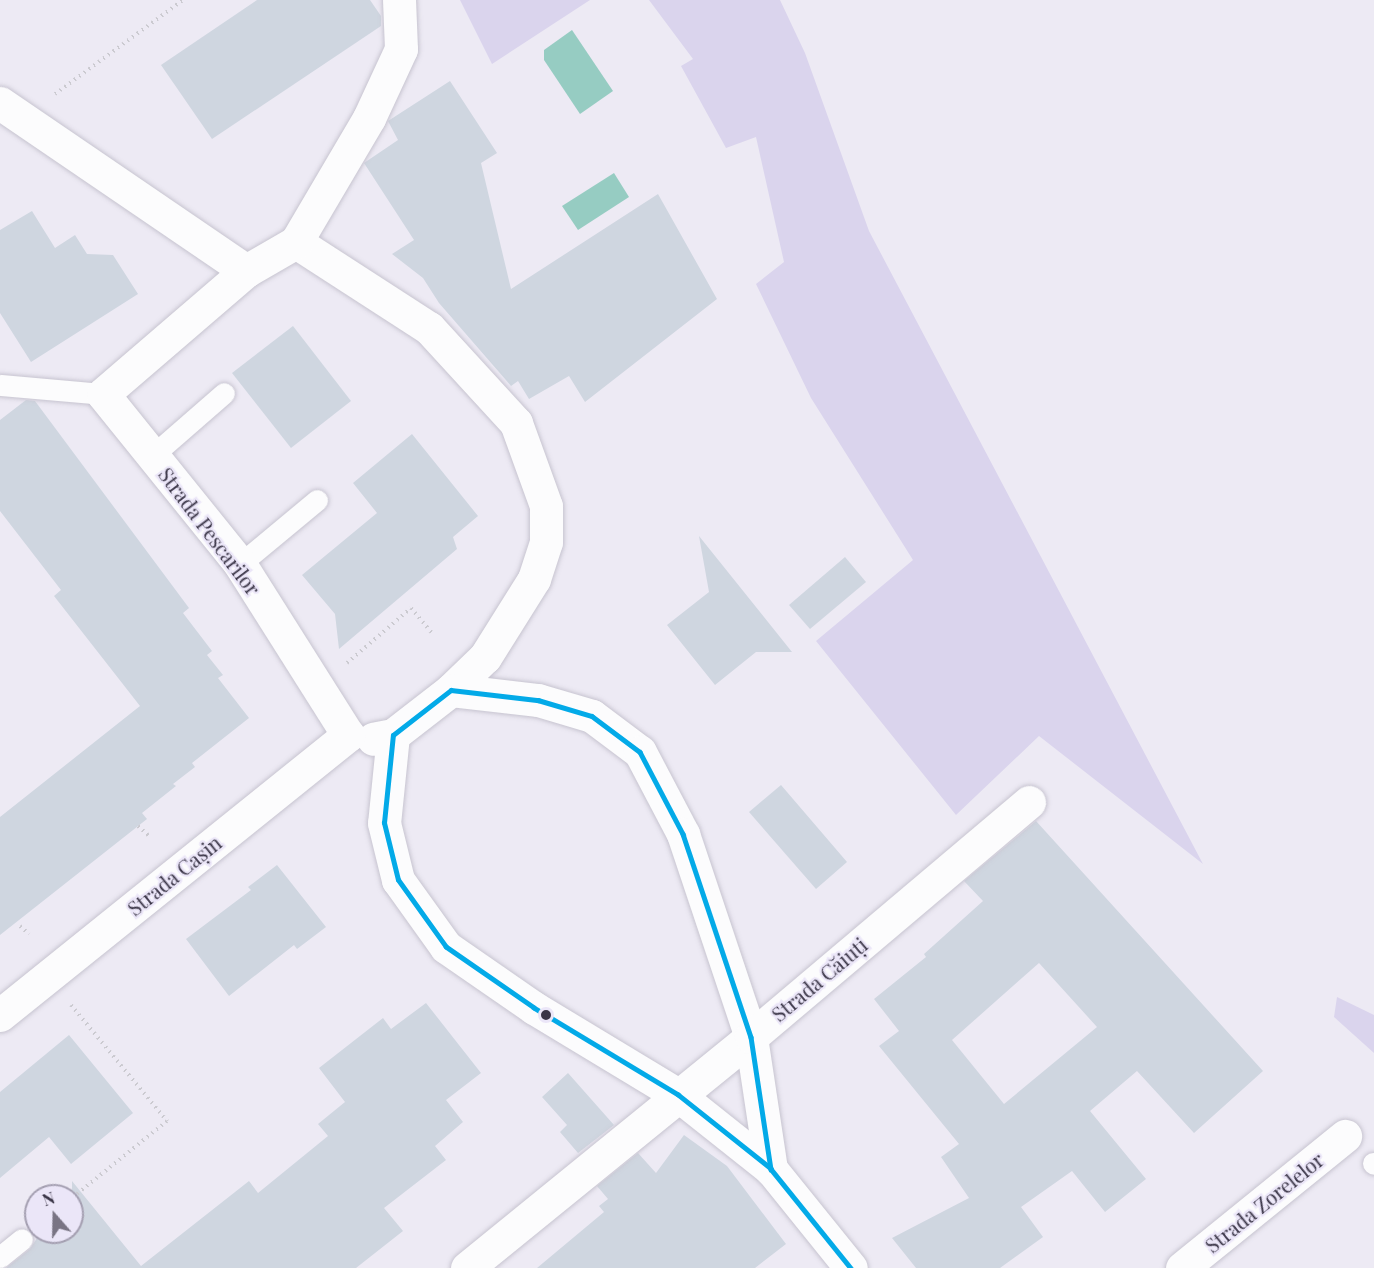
<!DOCTYPE html>
<meta charset="utf-8">
<style>
body{margin:0}
#map{position:relative;width:1374px;height:1268px;overflow:hidden;background:#edeaf4;font-family:"Playfair Display",serif}
div>[style]{position:absolute}
.green>*{inset:0;background:#dad4ed}
.water>*{inset:0;background:#96ccc2}
.building>*{inset:0;background:#cfd6e0}
.path>*{height:4px;margin-top:-2px;transform-origin:0;background:repeating-linear-gradient(90deg,#cbcad0 0 1.5px,transparent 0 6px)}
.roads{filter:drop-shadow(0 0 2px #c7c4d0) drop-shadow(0 0 2px #c7c4d0)}
.service>*{height:21px;margin:-10.5px;padding:0 10.5px;transform-origin:10.5px;border-radius:10.5px;background:#fcfcfd}
.minor>*{height:33px;margin:-16.5px;padding:0 16.5px;transform-origin:16.5px;border-radius:16.5px;background:#fcfcfd}
.bus-1>*{height:4.5px;margin:-2.25px;padding:0 2.25px;transform-origin:2.25px;border-radius:2.25px;background:#03aae8}
.dots>*{width:16px;height:16px;translate:-50% -50%;box-sizing:border-box;border:3px solid #ebe6f8;border-radius:50%}
span{translate:-50% -50%;white-space:nowrap;text-align:center;line-height:1.15;-webkit-text-stroke:4.5px #ebe6f8;paint-order:stroke}
.street-label{font-size:20px;color:#3a3547}
.north{position:absolute;left:24px;top:1184px;width:60px;height:60px;box-sizing:border-box;background:#ebe6f8;border:2px solid #a49fb1;border-radius:50%;rotate:340deg;font-size:16px;font-weight:700;line-height:24px;text-align:center;color:#3a3547}
.north::after{content:'';display:block;margin:auto;width:21px;height:27px;background:#797484;clip-path:polygon(50% 0,100% 100%,50% 72%,0 100%)}
</style>
<div id="map">
<div class="green">
<i style="clip-path:polygon(460px 0,590px 0,492px 64px)"></i>
<i style="clip-path:polygon(649px 0,780px 0,805px 53px,869px 231px,1203px 864px,1039px 736px,956px 815px,816px 641px,913px 560px,811px 398px,756px 284px,784px 262px,756px 137px,726px 148px,681px 66px,693px 59px)"></i>
<i style="clip-path:polygon(1337px 997px,1374px 1015px,1374px 1053px,1334px 1017px)"></i>
</div>
<div class="water">
<i style="clip-path:polygon(572px 30px,613px 91px,580px 114px,544px 60px,544px 50px)"></i>
<i style="clip-path:polygon(614px 173px,629px 197px,578px 230px,562px 206px)"></i>
</div>
<div class="building">
<i style="clip-path:polygon(257px 0,370px 0,381px 16px,381px 26px,212px 139px,161px 65px)"></i>
<i style="clip-path:polygon(450px 81px,497px 153px,481px 163px,511px 289px,658px 194px,717px 299px,585px 402px,569px 376px,529px 399px,518px 381px,511px 386px,439px 303px,423px 278px,392px 254px,414px 240px,364px 163px,398px 140px,388px 121px)"></i>
<i style="clip-path:polygon(32px 211px,55px 248px,75px 235px,87px 254px,113px 255px,138px 294px,31px 362px,0 313px,0 230px)"></i>
<i style="clip-path:polygon(293px 326px,351px 401px,291px 448px,232px 373px)"></i>
<i style="clip-path:polygon(26px 400px,35px 401px,189px 608px,183px 613px,212px 651px,207px 655px,223px 675px,218px 678px,249px 718px,192px 763px,195px 767px,173px 784px,176px 786px,142px 813px,147px 819px,0 935px,0 817px,140px 706px,54px 596px,61px 590px,0 511px,0 420px)"></i>
<i style="clip-path:polygon(412px 434px,478px 516px,453px 537px,457px 549px,339px 649px,335px 614px,302px 575px,377px 513px,353px 483px)"></i>
<i style="clip-path:polygon(699px 536px,792px 652px,756px 652px,715px 685px,667px 625px,709px 592px)"></i>
<i style="clip-path:polygon(845px 557px,866px 582px,810px 629px,789px 605px)"></i>
<i style="clip-path:polygon(781px 785px,847px 862px,816px 889px,749px 812px)"></i>
<i style="clip-path:polygon(evenodd,1036px 821px,1263px 1071px,1194px 1133px,1137px 1071px,1090px 1111px,1146px 1179px,1105px 1212px,1072px 1171px,1021px 1207px,1043px 1237px,1000px 1268px,916px 1268px,892px 1238px,969px 1198px,941px 1157px,959px 1144px,879px 1046px,899px 1031px,874px 999px,926px 957px,924px 954px,983px 901px,964px 881px,1036px 821px,1039px 963px,1097px 1027px,1004px 1104px,952px 1040px,1039px 963px)"></i>
<i style="clip-path:polygon(277px 865px,326px 927px,297px 949px,294px 945px,229px 996px,186px 939px,251px 890px,248px 887px)"></i>
<i style="clip-path:polygon(426px 1003px,481px 1073px,446px 1100px,463px 1122px,435px 1146px,446px 1160px,384px 1208px,403px 1231px,356px 1268px,6px 1268px,30px 1249px,41px 1232px,72px 1232px,72px 1181px,141px 1266px,249px 1181px,258px 1193px,328px 1136px,318px 1124px,345px 1102px,319px 1068px,383px 1018px,391px 1029px)"></i>
<i style="clip-path:polygon(69px 1035px,133px 1113px,71px 1164px,49px 1137px,0 1178px,0 1092px)"></i>
<i style="clip-path:polygon(568px 1073px,614px 1125px,578px 1153px,560px 1132px,567px 1125px,542px 1097px)"></i>
<i style="clip-path:polygon(684px 1135px,727px 1166px,786px 1244px,755px 1268px,537px 1268px,604px 1212px,599px 1206px,608px 1199px,597px 1186px,638px 1153px,656px 1173px)"></i>
</div>
<div class="path">
<i style="left:55px;top:94px;width:159px;rotate:-36.3deg"></i>
<i style="left:347px;top:663px;width:84px;rotate:-40.7deg"></i>
<i style="left:411px;top:608px;width:34px;rotate:50deg"></i>
<i style="left:138px;top:826px;width:15px;rotate:42deg"></i>
<i style="left:20px;top:926px;width:12px;rotate:42deg"></i>
<i style="left:71px;top:1005px;width:151px;rotate:50.4deg"></i>
<i style="left:167px;top:1121px;width:122px;rotate:141deg"></i>
</div>
<div class="roads">
<div class="service">
<i style="left:0;top:385px;width:103px;rotate:5deg"></i>
<i style="left:153px;top:455px;width:94px;rotate:-41.1deg"></i>
<i style="left:240px;top:564px;width:100px;rotate:-39.7deg"></i>
<i style="left:1373px;top:1163px;width:1px;rotate:45deg"></i>
<i style="left:0;top:1257px;width:28px;rotate:-39deg"></i>
</div>
<div class="minor">
<i style="left:0;top:103px;width:298px;rotate:34.3deg"></i>
<i style="left:296px;top:242px;width:158px;rotate:32.9deg"></i>
<i style="left:429px;top:328px;width:129px;rotate:47.5deg"></i>
<i style="left:516px;top:423px;width:88px;rotate:70.1deg"></i>
<i style="left:546px;top:506px;width:36px;rotate:90deg"></i>
<i style="left:546px;top:542px;width:39px;rotate:108deg"></i>
<i style="left:534px;top:579px;width:92px;rotate:122.1deg"></i>
<i style="left:485px;top:657px;width:47px;rotate:135.9deg"></i>
<i style="left:451px;top:690px;width:73px;rotate:142.2deg"></i>
<i style="left:393px;top:735px;width:20px;rotate:169deg"></i>
<i style="left:451px;top:690px;width:88px;rotate:6.6deg"></i>
<i style="left:538px;top:700px;width:56px;rotate:16.5deg"></i>
<i style="left:592px;top:716px;width:60px;rotate:36.9deg"></i>
<i style="left:640px;top:752px;width:93px;rotate:62.3deg"></i>
<i style="left:683px;top:834px;width:214px;rotate:71.5deg"></i>
<i style="left:751px;top:1037px;width:134px;rotate:81.4deg"></i>
<i style="left:348px;top:735px;width:202px;rotate:-122.3deg"></i>
<i style="left:240px;top:564px;width:218px;rotate:-128.9deg"></i>
<i style="left:103px;top:394px;width:189px;rotate:-40.7deg"></i>
<i style="left:246px;top:271px;width:58px;rotate:-30.1deg"></i>
<i style="left:296px;top:242px;width:144px;rotate:-59.5deg"></i>
<i style="left:369px;top:118px;width:76px;rotate:-65.1deg"></i>
<i style="left:401px;top:49px;width:49px;rotate:-92.3deg"></i>
<i style="left:393px;top:735px;width:88px;rotate:95.8deg"></i>
<i style="left:384px;top:823px;width:59px;rotate:76.2deg"></i>
<i style="left:398px;top:880px;width:82px;rotate:54.4deg"></i>
<i style="left:446px;top:947px;width:107px;rotate:34.7deg"></i>
<i style="left:534px;top:1008px;width:168px;rotate:31.1deg"></i>
<i style="left:678px;top:1095px;width:119px;rotate:38.5deg"></i>
<i style="left:771px;top:1169px;width:127px;rotate:51.1deg"></i>
<i style="left:0;top:1015px;width:447px;rotate:-38.8deg"></i>
<i style="left:467px;top:1268px;width:366px;rotate:-39.1deg"></i>
<i style="left:751px;top:1037px;width:364px;rotate:-40.2deg"></i>
<i style="left:1182px;top:1268px;width:210px;rotate:-39deg"></i>
</div>
</div>
<div class="bus-1">
<i style="left:451px;top:690px;width:88px;rotate:6.6deg"></i>
<i style="left:538px;top:700px;width:56px;rotate:16.5deg"></i>
<i style="left:592px;top:716px;width:60px;rotate:36.9deg"></i>
<i style="left:640px;top:752px;width:93px;rotate:62.3deg"></i>
<i style="left:683px;top:834px;width:214px;rotate:71.5deg"></i>
<i style="left:751px;top:1037px;width:134px;rotate:81.4deg"></i>
<i style="left:771px;top:1169px;width:119px;rotate:-141.5deg"></i>
<i style="left:678px;top:1095px;width:168px;rotate:-148.9deg"></i>
<i style="left:534px;top:1008px;width:107px;rotate:-145.3deg"></i>
<i style="left:446px;top:947px;width:82px;rotate:-125.6deg"></i>
<i style="left:398px;top:880px;width:59px;rotate:-103.8deg"></i>
<i style="left:384px;top:823px;width:88px;rotate:-84.2deg"></i>
<i style="left:393px;top:735px;width:73px;rotate:-37.8deg"></i>
<i style="left:771px;top:1169px;width:127px;rotate:51.1deg"></i>
</div>
<div class="dots">
<i style="left:546px;top:1015px;background:#3a3547"></i>
</div>
<div class="street-label">
<span style="left:210px;top:531px;rotate:53deg">Strada Pescarilor</span>
<span style="left:174px;top:875px;rotate:-39deg">Strada Cașin</span>
<span style="left:819px;top:979px;rotate:-40deg">Strada Căiuți</span>
<span style="left:1264px;top:1202px;rotate:-39deg">Strada Zorelelor</span>
</div>
<div class="north">N</div>
</div>
